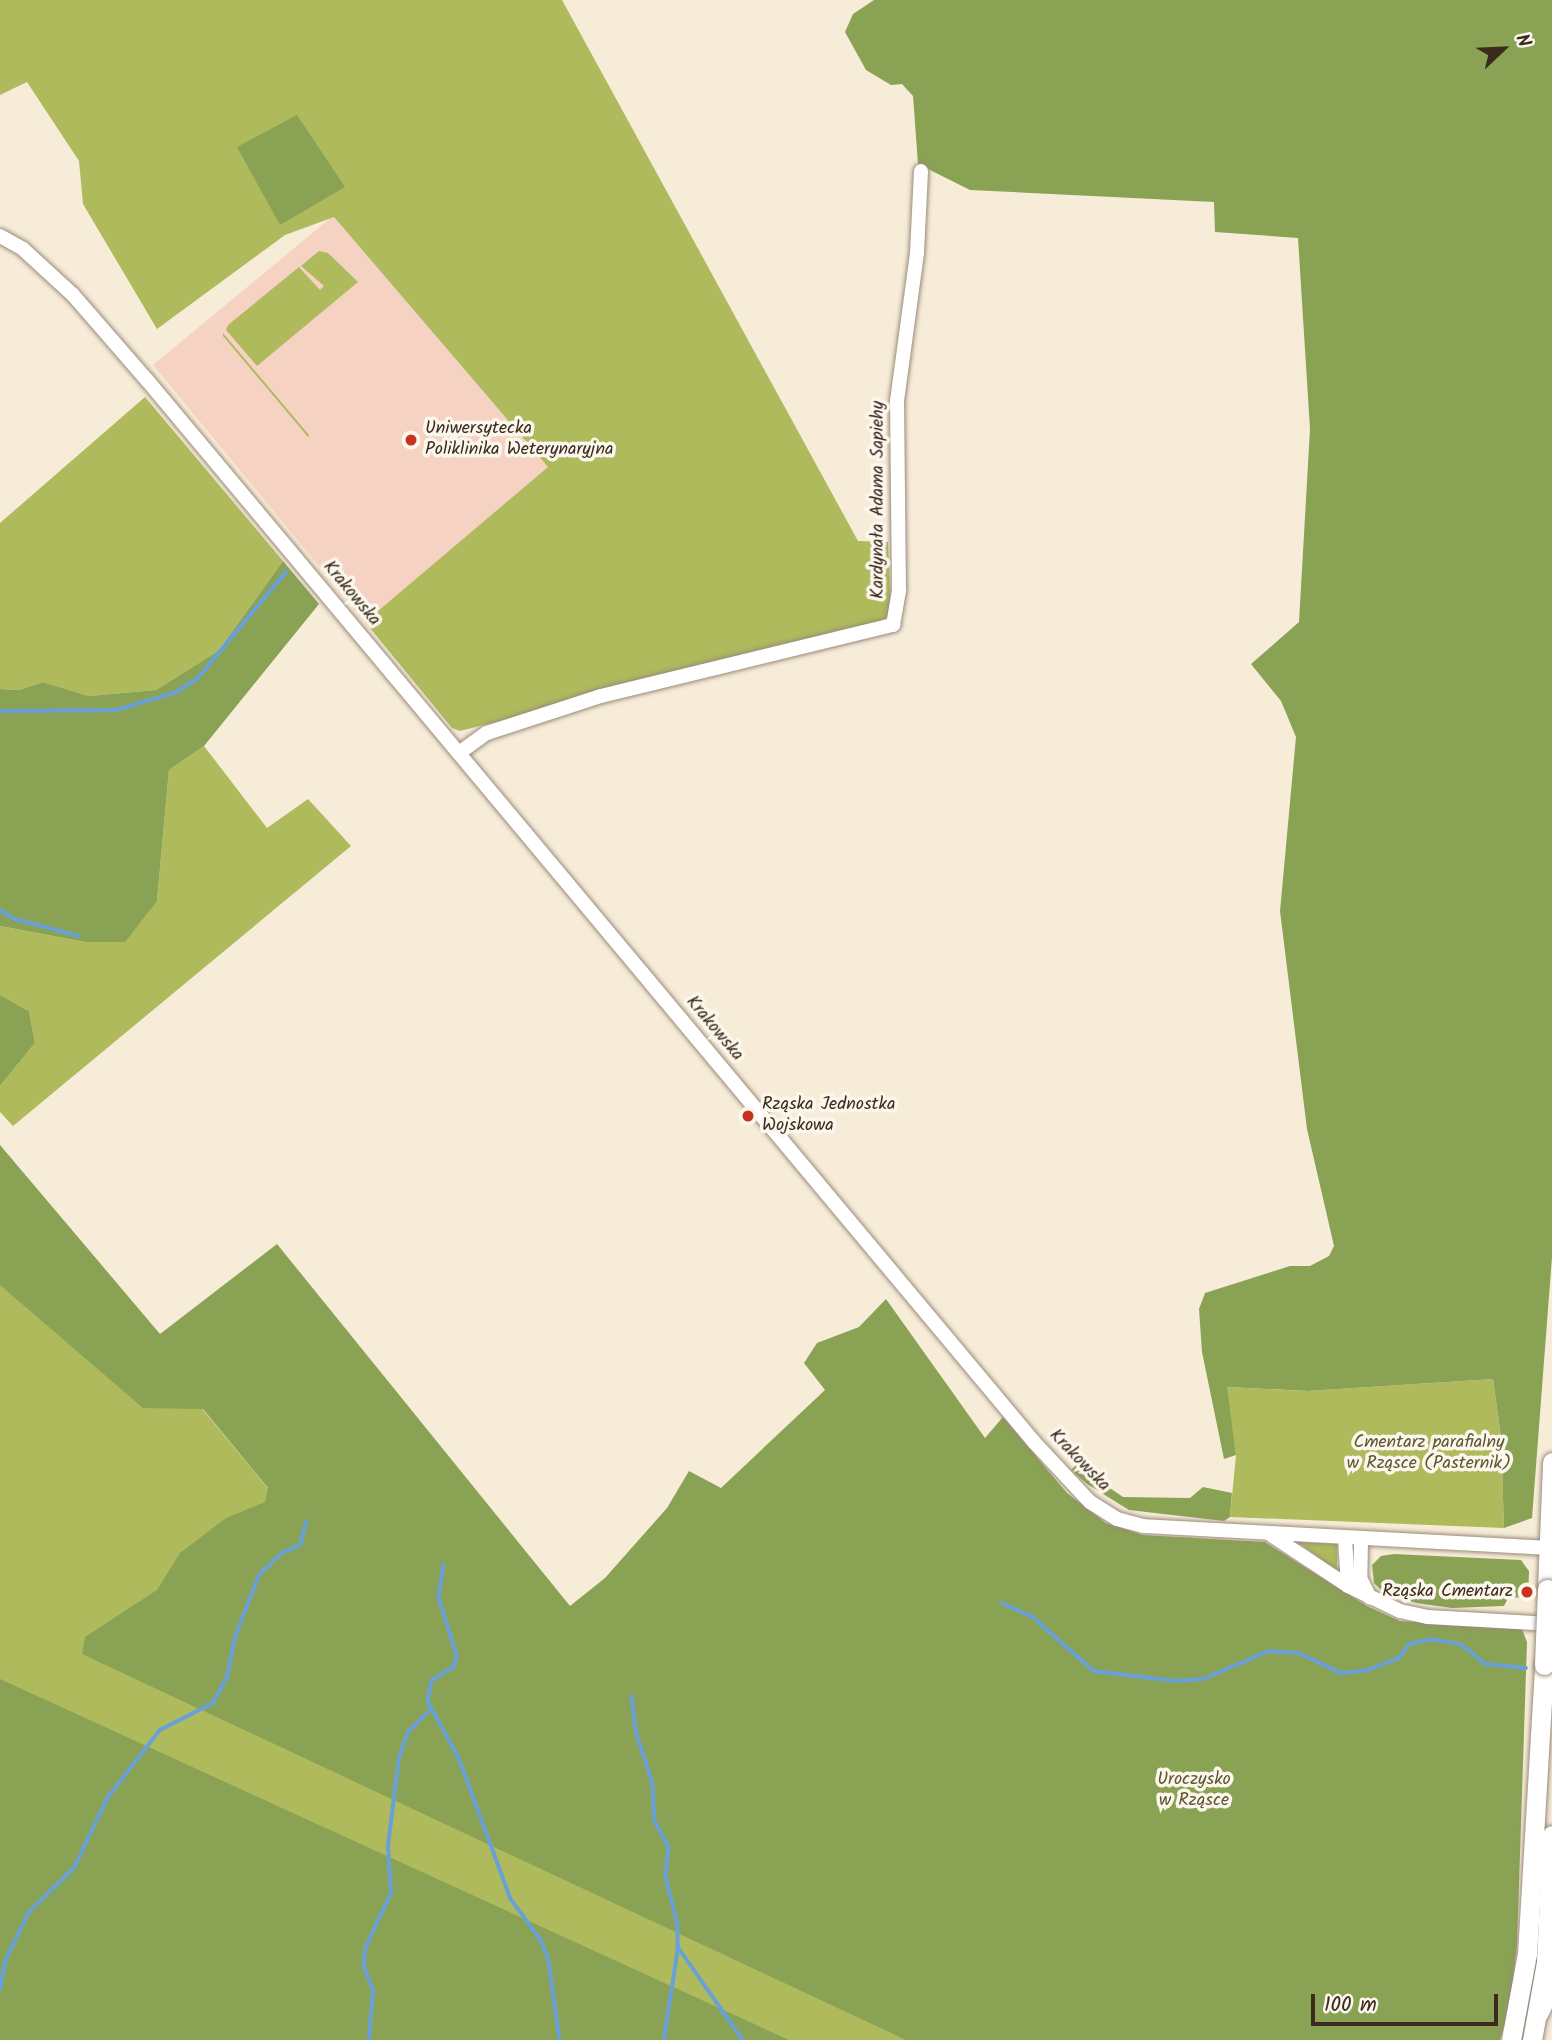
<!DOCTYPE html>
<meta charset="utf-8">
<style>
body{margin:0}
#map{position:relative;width:1552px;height:2040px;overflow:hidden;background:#f7ecd8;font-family:Kalam,sans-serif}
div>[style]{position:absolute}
.built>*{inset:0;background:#f6d2c3}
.green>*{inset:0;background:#aeba5c}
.forest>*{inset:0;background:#8aa254}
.stream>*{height:3.5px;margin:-1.75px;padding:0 1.75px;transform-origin:1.75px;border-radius:1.75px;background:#69a0d7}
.roads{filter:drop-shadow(0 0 2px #998b7b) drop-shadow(0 0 2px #998b7b)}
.minor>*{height:14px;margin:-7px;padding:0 7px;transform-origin:7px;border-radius:7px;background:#fff}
.major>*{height:19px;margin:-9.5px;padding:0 9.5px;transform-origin:9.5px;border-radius:9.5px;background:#fff}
.bridges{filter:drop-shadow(0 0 2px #998b7b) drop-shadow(0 0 2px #998b7b)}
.major-bridge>*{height:19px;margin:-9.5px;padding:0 9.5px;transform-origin:9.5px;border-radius:9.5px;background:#fff}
.dots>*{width:19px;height:19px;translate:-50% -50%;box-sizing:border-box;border:4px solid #fbf7ec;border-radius:50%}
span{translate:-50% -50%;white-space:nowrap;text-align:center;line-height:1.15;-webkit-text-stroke:7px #fbf7ec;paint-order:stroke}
.poi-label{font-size:18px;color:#3b2a1e}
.left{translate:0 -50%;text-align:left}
.right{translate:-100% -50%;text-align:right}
.street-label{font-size:18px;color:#3b2a1e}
.park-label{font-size:18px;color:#5e5531}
.north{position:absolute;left:1468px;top:14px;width:70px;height:70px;-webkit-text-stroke:5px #fbf7ec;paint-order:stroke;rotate:67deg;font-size:19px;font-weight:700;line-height:28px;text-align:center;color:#3b2a1e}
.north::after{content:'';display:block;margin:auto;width:24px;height:32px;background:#3b2a1e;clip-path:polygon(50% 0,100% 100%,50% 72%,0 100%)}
.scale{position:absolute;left:1311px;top:1994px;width:187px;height:32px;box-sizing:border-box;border:4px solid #3b2a1e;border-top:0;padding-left:9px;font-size:21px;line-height:24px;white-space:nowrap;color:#3b2a1e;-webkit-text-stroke:5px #fbf7ec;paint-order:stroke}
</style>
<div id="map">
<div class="built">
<i style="clip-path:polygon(333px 216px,549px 467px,365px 622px,153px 365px)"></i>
</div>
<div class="green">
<i style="clip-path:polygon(0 0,562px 0,858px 541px,888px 542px,891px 614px,873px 626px,460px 731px,452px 728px,365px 622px,548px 467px,334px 217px,285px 235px,157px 329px,83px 204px,79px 161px,27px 82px,0 95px)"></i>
<i style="clip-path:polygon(319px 251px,328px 253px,358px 282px,257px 366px,226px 330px,228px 325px,299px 267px,320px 290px,324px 286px,301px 266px)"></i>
<i style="clip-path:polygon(223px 333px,309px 435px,308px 437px,223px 336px)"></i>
<i style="clip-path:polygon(145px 397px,283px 561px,218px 651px,156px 690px,89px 696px,43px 682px,19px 690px,0 689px,0 523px)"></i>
<i style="clip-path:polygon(204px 746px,267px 828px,308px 799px,351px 846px,13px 1126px,0 1112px,0 1086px,35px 1043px,29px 1011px,0 995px,0 926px,85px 942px,157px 901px,169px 770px)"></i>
<i style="clip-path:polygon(0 1165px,611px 1902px,1138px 1536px,1197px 1538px,1331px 2040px,0 2040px)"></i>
<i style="clip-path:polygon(1493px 1379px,1501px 1437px,1504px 1528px,1230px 1517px,1236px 1455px,1226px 1387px,1308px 1391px)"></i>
<i style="clip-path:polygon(1298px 1542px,1337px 1544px,1337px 1570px,1335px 1570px)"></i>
</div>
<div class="forest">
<i style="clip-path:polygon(874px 0,1552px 0,1552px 1257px,1532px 1518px,1504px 1528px,1501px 1437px,1493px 1379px,1308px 1391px,1227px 1387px,1236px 1455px,1224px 1459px,1202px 1352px,1199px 1309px,1205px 1293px,1290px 1266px,1310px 1266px,1329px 1256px,1334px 1246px,1307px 1129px,1280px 911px,1296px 737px,1281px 701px,1251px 664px,1299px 622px,1310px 429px,1298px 238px,1215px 232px,1214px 202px,970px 190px,918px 164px,913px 96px,902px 84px,891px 85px,866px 70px,845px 32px,853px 14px)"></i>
<i style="clip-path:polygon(297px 115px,345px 187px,280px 225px,237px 147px)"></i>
<i style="clip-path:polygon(283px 561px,319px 604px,204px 746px,169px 770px,157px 901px,125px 942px,85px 942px,0 926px,0 689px,19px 690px,43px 682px,89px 696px,156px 690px,218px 651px)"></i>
<i style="clip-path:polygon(0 995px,29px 1011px,35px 1043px,0 1086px)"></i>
<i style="clip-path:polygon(0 1145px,160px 1334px,277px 1244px,570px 1606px,605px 1578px,667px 1508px,689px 1471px,721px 1488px,825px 1390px,804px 1363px,817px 1343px,859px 1327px,886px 1299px,985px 1438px,1003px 1417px,1067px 1493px,1106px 1523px,1143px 1535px,1265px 1542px,1367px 1606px,1400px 1621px,1522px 1629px,1527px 1642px,1517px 1946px,1510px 2006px,1500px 2040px,906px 2040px,82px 1654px,85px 1637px,157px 1590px,180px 1553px,226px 1518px,265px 1502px,268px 1488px,203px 1409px,143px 1408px,0 1285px)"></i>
<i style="clip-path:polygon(1076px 1465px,1123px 1497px,1190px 1498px,1203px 1487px,1232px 1493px,1230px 1517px,1224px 1521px,1129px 1510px,1087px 1484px,1071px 1470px)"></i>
<i style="clip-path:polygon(1394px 1554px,1521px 1560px,1529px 1571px,1528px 1597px,1508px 1598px,1504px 1606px,1452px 1608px,1416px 1603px,1383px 1592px,1374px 1583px,1372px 1565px,1381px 1556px)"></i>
<i style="clip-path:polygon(0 1679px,789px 2040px,0 2040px)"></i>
</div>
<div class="stream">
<i style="left:0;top:711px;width:116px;rotate:-0.5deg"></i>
<i style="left:116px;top:710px;width:61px;rotate:-16.1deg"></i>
<i style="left:175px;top:693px;width:27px;rotate:-33deg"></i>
<i style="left:198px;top:678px;width:138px;rotate:-50.3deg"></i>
<i style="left:0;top:910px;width:17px;rotate:31deg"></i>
<i style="left:15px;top:919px;width:66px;rotate:14.9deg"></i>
<i style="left:444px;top:1565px;width:32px;rotate:99deg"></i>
<i style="left:439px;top:1597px;width:62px;rotate:73deg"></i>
<i style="left:457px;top:1656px;width:11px;rotate:105deg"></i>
<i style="left:454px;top:1667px;width:26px;rotate:148deg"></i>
<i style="left:432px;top:1681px;width:20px;rotate:101deg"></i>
<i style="left:428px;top:1701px;width:65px;rotate:61.5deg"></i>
<i style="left:459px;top:1758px;width:150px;rotate:69.8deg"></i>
<i style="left:511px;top:1899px;width:51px;rotate:53.8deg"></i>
<i style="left:541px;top:1940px;width:22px;rotate:69deg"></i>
<i style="left:549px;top:1961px;width:80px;rotate:82.1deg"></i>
<i style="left:1002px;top:1603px;width:34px;rotate:24deg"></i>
<i style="left:1033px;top:1617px;width:81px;rotate:41.5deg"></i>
<i style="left:1094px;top:1671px;width:82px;rotate:7deg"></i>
<i style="left:1175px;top:1681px;width:28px;rotate:-4deg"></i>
<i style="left:1203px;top:1679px;width:72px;rotate:-23deg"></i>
<i style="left:1269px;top:1651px;width:30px;rotate:4deg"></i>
<i style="left:1299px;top:1653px;width:47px;rotate:25.5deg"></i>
<i style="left:1341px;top:1673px;width:27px;rotate:-6deg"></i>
<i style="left:1368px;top:1670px;width:33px;rotate:-21deg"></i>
<i style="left:1399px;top:1658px;width:17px;rotate:-54deg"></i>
<i style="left:1409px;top:1644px;width:24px;rotate:-12deg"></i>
<i style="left:1432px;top:1639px;width:29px;rotate:10deg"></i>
<i style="left:1461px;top:1644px;width:32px;rotate:39deg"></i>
<i style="left:1486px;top:1664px;width:40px;rotate:5.7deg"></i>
<i style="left:632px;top:1696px;width:35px;rotate:83deg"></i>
<i style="left:636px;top:1731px;width:56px;rotate:72.2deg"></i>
<i style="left:653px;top:1784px;width:37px;rotate:87deg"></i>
<i style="left:655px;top:1821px;width:30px;rotate:62deg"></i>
<i style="left:669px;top:1847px;width:30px;rotate:96deg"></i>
<i style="left:666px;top:1877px;width:49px;rotate:76deg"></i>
<i style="left:678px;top:1925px;width:22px;rotate:90deg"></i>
<i style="left:678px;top:1947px;width:113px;rotate:55deg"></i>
<i style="left:0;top:1989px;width:31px;rotate:-79deg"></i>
<i style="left:6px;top:1959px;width:52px;rotate:-63.9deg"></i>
<i style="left:29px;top:1912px;width:63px;rotate:-44.4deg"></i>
<i style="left:74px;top:1868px;width:79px;rotate:-64.4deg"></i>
<i style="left:108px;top:1797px;width:85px;rotate:-52.2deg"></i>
<i style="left:160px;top:1730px;width:59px;rotate:-27deg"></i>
<i style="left:213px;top:1703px;width:30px;rotate:-62deg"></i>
<i style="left:227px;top:1677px;width:41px;rotate:-78.7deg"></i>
<i style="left:235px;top:1637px;width:66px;rotate:-68.8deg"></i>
<i style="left:259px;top:1575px;width:32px;rotate:-44deg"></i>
<i style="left:282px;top:1553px;width:20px;rotate:-24deg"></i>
<i style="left:300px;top:1545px;width:24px;rotate:-75deg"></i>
<i style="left:369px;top:2040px;width:50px;rotate:-85.4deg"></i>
<i style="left:373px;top:1990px;width:24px;rotate:-112deg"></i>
<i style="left:364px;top:1968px;width:19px;rotate:-87deg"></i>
<i style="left:365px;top:1949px;width:62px;rotate:-65.1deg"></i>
<i style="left:391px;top:1893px;width:47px;rotate:-93.7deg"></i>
<i style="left:388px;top:1846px;width:89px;rotate:-82.9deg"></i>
<i style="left:399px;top:1758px;width:28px;rotate:-71deg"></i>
<i style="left:408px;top:1732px;width:31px;rotate:-45deg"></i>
<i style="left:664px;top:2040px;width:94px;rotate:-81.4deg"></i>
</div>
<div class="roads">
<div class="minor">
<i style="left:0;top:236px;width:26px;rotate:29deg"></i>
<i style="left:23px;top:249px;width:68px;rotate:42.6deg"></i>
<i style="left:73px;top:295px;width:113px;rotate:49deg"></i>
<i style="left:147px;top:380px;width:1384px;rotate:50.13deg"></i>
<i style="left:1034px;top:1442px;width:82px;rotate:47deg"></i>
<i style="left:1090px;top:1502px;width:32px;rotate:32deg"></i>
<i style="left:1117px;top:1519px;width:27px;rotate:15deg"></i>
<i style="left:1143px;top:1526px;width:405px;rotate:3.1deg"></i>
<i style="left:459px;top:753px;width:34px;rotate:-36deg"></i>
<i style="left:487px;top:733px;width:120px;rotate:-18deg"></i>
<i style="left:601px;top:696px;width:301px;rotate:-13.7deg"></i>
<i style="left:893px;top:625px;width:36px;rotate:-80deg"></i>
<i style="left:899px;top:590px;width:189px;rotate:-90.6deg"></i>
<i style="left:897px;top:401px;width:149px;rotate:-82.3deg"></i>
<i style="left:917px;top:253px;width:82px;rotate:-87.2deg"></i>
<i style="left:1271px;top:1535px;width:92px;rotate:33.5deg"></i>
<i style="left:1348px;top:1586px;width:58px;rotate:25.7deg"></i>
<i style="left:1400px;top:1611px;width:29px;rotate:12deg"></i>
<i style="left:1428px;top:1617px;width:124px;rotate:3.2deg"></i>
<i style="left:1345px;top:1538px;width:48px;rotate:86.4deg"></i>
<i style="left:1361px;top:1539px;width:39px;rotate:91deg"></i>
<i style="left:1360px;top:1578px;width:22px;rotate:63deg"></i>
<i style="left:1541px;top:2015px;width:26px;rotate:-65deg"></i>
</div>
<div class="major">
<i style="left:1547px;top:1589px;width:127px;rotate:-87.7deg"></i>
<i style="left:1511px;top:2040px;width:87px;rotate:-79.5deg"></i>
<i style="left:1527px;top:1954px;width:289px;rotate:-86.6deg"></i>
<i style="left:1532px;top:2040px;width:79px;rotate:-79.8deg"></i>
<i style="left:1546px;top:1962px;width:127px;rotate:-87.3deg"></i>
</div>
</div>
<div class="bridges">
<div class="major-bridge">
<i style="left:1544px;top:1665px;width:76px;rotate:-87.7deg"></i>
</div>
</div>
<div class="dots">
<i style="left:411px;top:440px;background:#c8321e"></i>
<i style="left:748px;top:1116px;background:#c8321e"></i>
<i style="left:1527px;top:1592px;background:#c8321e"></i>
</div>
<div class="poi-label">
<span class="left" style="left:425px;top:440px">Uniwersytecka<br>Poliklinika Weterynaryjna</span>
<span class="left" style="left:762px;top:1116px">Rząska Jednostka<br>Wojskowa</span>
<span class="right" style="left:1513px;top:1592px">Rząska Cmentarz</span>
</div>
<div class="street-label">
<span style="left:879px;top:500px;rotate:-90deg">Kardynała Adama Sapiehy</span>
<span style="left:351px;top:594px;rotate:50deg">Krakowska</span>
<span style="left:714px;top:1029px;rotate:50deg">Krakowska</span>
<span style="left:1079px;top:1461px;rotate:46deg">Krakowska</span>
</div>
<div class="park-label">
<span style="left:1429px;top:1454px">Cmentarz parafialny<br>w Rząsce (Pasternik)</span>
<span style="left:1194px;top:1791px">Uroczysko<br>w Rząsce</span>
</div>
<div class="north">N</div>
<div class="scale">100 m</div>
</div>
